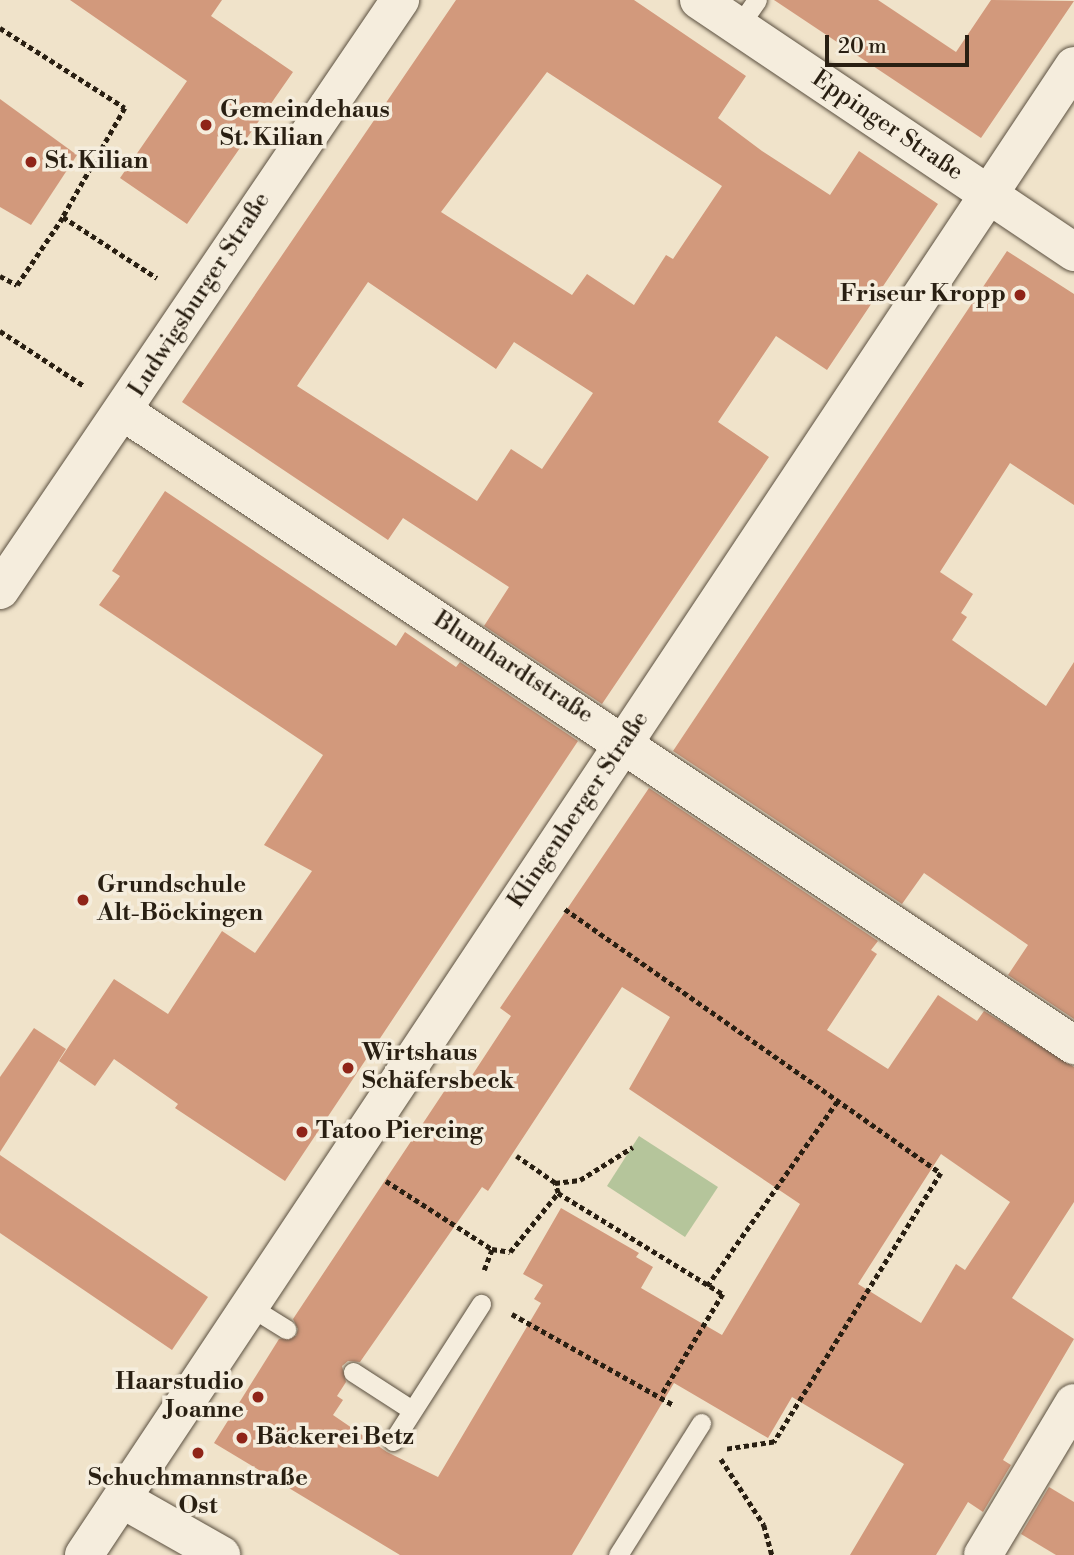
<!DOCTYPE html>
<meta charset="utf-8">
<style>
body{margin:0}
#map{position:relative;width:1074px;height:1555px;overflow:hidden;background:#f0e3ca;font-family:"Libre Bodoni",serif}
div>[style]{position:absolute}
.green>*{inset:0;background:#b5c59b}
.building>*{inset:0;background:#d2997c}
.path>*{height:4.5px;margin-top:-2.25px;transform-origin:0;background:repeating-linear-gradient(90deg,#291f12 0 5px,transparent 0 8.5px)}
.roads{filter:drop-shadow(0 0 2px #5b5040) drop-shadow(0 0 2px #5b5040)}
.lane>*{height:19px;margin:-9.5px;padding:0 9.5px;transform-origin:9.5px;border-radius:9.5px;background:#f5eddd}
.street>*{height:38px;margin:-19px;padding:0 19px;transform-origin:19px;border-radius:19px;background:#f5eddd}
.secondary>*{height:38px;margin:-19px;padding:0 19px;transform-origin:19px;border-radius:19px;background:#f5eddd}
.dots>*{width:19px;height:19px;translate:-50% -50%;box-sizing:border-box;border:4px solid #f5eddd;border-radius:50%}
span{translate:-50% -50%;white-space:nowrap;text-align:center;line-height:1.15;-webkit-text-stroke:7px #f5eddd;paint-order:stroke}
.poi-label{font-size:24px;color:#291f12;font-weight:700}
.left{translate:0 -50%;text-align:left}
.right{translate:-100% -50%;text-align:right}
.street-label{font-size:24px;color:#291f12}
.scale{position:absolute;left:825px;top:35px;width:144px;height:32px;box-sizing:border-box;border:4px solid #291f12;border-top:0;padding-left:9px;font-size:21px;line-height:24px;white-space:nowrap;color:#291f12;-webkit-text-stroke:5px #f5eddd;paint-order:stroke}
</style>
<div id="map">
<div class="green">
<i style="clip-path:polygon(639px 1136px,718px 1187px,685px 1237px,607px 1186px)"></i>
</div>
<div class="building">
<i style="clip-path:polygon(70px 0,222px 0,211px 16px,293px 72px,187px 224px,120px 178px,187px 81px)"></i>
<i style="clip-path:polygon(evenodd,456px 0,634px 0,746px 76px,718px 118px,762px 151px,830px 195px,859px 151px,938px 204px,827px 370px,776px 336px,718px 422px,769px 457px,602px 704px,484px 626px,509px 587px,403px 518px,388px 540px,182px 402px,456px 0,547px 72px,722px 186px,673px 259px,666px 255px,634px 305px,587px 274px,572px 295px,441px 212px,547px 72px,456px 0,368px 282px,496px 369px,514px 342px,593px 393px,542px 469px,511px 449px,477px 501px,297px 386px,368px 282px)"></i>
<i style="clip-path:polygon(774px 0,878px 0,956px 52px,991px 0,1074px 1px,981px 138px)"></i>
<i style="clip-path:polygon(0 99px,77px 155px,31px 225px,0 207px)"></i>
<i style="clip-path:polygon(1007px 251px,1074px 294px,1074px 505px,1010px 463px,940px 572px,973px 594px,961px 613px,967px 617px,952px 640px,1046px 706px,1074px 662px,1074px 1019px,1008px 975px,1028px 945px,924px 873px,902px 904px,673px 751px)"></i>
<i style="clip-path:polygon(165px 491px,396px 646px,405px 632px,456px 667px,460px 662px,578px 741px,285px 1181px,175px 1108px,178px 1104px,114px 1059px,95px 1086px,59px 1061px,114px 979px,168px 1014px,222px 931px,255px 953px,312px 871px,264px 845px,323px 755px,99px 605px,120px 576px,112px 571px)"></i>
<i style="clip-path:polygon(evenodd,649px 788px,878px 941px,871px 950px,877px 954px,827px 1030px,888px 1069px,938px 995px,977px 1021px,984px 1011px,1074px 1067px,1074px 1202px,1012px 1298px,1074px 1339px,1003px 1460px,1011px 1465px,983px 1512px,968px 1502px,936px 1555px,850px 1555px,904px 1464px,792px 1397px,768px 1438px,674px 1383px,572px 1555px,400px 1555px,214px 1443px,279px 1339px,296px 1336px,298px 1329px,293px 1319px,457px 1072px,469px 1080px,511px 1016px,500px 1008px,649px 788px,622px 987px,670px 1017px,629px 1089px,800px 1204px,722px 1335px,641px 1288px,653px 1267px,636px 1257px,639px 1253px,561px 1208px,523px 1274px,543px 1285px,534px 1299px,541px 1303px,438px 1477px,387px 1452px,333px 1415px,343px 1400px,337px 1396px,346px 1382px,342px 1366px,348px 1361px,360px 1362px,482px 1187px,488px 1191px,622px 987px,649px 788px,941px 1154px,1010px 1202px,965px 1270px,956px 1264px,921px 1323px,858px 1284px,941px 1154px)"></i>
<i style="clip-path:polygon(34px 1028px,66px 1049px,0 1152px,0 1077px)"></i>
<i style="clip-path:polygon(0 1155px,208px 1297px,172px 1350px,0 1233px)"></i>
<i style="clip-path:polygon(1049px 1487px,1074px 1502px,1074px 1555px,1056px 1555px,1021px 1534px)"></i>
</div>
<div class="path">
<i style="left:0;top:28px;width:148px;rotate:32.6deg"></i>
<i style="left:125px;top:108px;width:125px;rotate:119.6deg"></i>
<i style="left:0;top:276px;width:19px;rotate:28deg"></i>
<i style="left:17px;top:285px;width:82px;rotate:-55.9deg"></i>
<i style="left:63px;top:217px;width:112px;rotate:33deg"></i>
<i style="left:0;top:331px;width:100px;rotate:33.2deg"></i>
<i style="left:565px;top:909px;width:459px;rotate:35.1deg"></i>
<i style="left:941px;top:1173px;width:317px;rotate:121.8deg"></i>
<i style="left:774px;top:1442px;width:48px;rotate:171.5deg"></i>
<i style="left:386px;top:1181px;width:126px;rotate:32.7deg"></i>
<i style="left:492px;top:1249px;width:18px;rotate:9deg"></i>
<i style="left:510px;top:1252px;width:76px;rotate:-50.9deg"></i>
<i style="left:558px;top:1193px;width:10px;rotate:-107deg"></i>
<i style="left:555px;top:1183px;width:47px;rotate:-145.3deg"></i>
<i style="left:555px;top:1183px;width:25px;rotate:-7deg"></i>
<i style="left:580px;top:1180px;width:62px;rotate:-31.9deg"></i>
<i style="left:558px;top:1193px;width:193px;rotate:31.5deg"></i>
<i style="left:723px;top:1294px;width:119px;rotate:121.3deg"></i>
<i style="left:484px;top:1270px;width:22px;rotate:-69deg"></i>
<i style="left:707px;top:1286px;width:225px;rotate:-54.8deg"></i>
<i style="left:512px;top:1314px;width:184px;rotate:29.4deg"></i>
<i style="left:721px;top:1459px;width:79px;rotate:56.9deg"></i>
<i style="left:764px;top:1525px;width:31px;rotate:75deg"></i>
</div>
<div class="roads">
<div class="lane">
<i style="left:738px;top:27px;width:33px;rotate:-55deg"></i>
<i style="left:249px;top:1306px;width:44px;rotate:31.9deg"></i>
<i style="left:353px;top:1372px;width:70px;rotate:32.8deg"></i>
<i style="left:393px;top:1441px;width:163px;rotate:-57.3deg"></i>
<i style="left:618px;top:1555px;width:156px;rotate:-57.8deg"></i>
</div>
<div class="street">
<i style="left:699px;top:0;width:452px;rotate:33.9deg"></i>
<i style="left:124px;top:412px;width:1142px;rotate:33.68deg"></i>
<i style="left:122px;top:1499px;width:114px;rotate:29.5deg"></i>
<i style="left:983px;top:1555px;width:177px;rotate:-59.1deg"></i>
</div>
<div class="secondary">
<i style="left:0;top:590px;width:713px;rotate:-55.86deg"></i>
<i style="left:84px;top:1555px;width:1788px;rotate:-56.38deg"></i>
</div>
</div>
<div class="dots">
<i style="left:206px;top:125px;background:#8f2418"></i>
<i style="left:31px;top:162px;background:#8f2418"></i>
<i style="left:1020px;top:295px;background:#8f2418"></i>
<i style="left:83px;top:900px;background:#8f2418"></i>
<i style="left:348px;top:1068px;background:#8f2418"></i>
<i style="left:302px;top:1132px;background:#8f2418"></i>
<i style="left:258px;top:1397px;background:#8f2418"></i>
<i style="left:242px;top:1438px;background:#8f2418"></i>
<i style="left:198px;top:1453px;background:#8f2418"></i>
</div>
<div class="poi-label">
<span class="left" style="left:220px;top:125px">Gemeindehaus<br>St. Kilian</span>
<span class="left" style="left:45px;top:162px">St. Kilian</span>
<span class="right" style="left:1006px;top:295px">Friseur Kropp</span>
<span class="left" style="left:97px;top:900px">Grundschule<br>Alt-Böckingen</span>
<span class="left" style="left:362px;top:1068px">Wirtshaus<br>Schäfersbeck</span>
<span class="left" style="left:316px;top:1132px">Tatoo Piercing</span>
<span class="right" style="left:244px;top:1397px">Haarstudio<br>Joanne</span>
<span class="left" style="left:256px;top:1438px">Bäckerei Betz</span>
<span style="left:198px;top:1493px">Schuchmannstraße<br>Ost</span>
</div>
<div class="street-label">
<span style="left:887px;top:126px;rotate:34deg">Eppinger Straße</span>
<span style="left:200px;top:295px;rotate:-57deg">Ludwigsburger Straße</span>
<span style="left:513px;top:668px;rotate:33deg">Blumhardtstraße</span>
<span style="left:579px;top:810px;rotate:-56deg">Klingenberger Straße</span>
</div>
<div class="scale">20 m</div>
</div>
